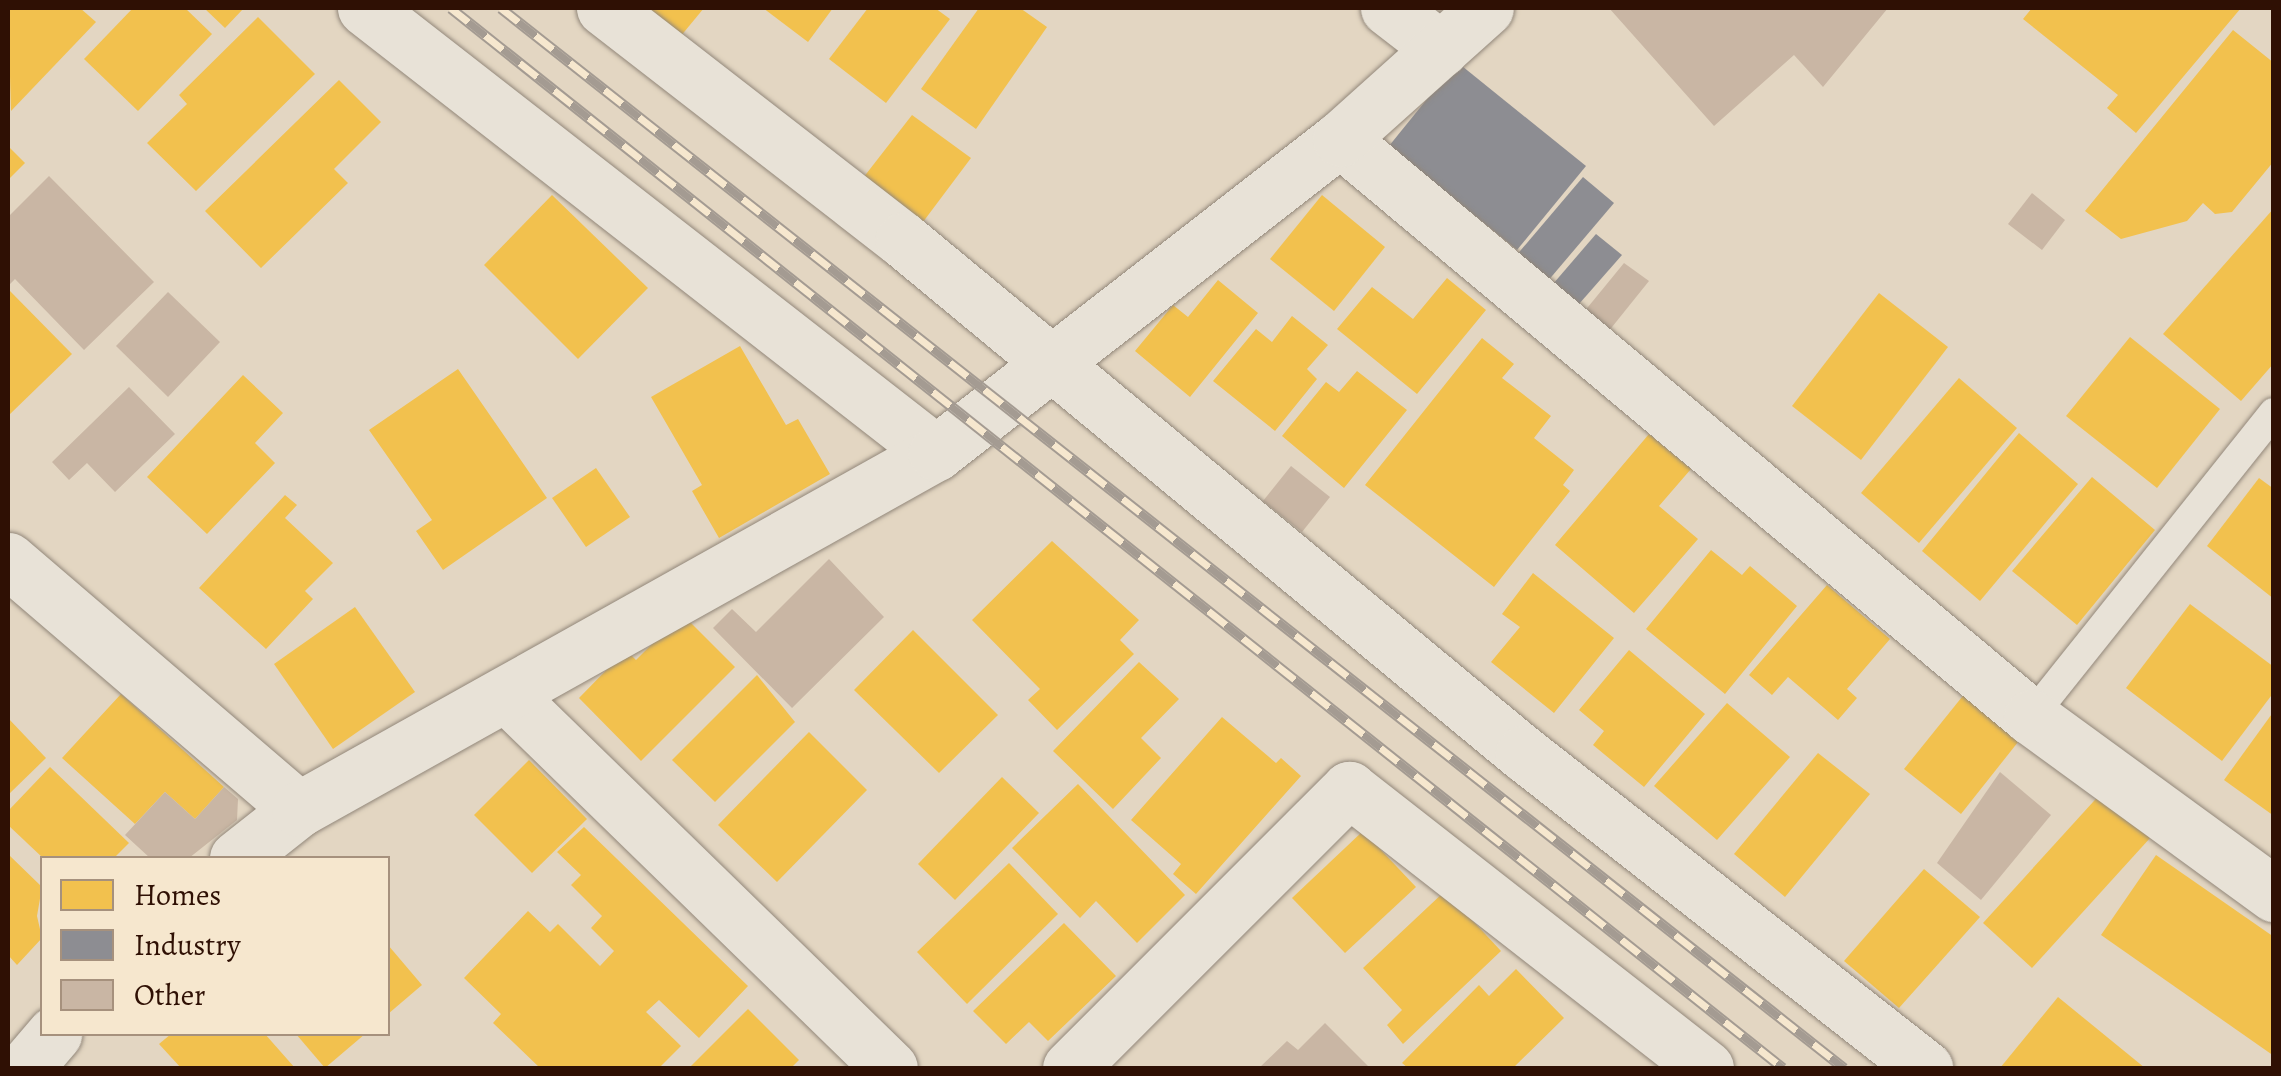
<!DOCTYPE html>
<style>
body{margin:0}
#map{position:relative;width:2281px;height:1076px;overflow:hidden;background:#e3d6c2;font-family:Alegreya,serif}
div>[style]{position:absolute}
.homes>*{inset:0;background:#f2c14e}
.industry>*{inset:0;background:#8d8d92}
.building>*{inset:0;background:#c9b6a4}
.roads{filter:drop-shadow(0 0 2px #92877a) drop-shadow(0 0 2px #92877a)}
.service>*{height:30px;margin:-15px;padding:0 15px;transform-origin:15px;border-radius:15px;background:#e8e2d7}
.minor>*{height:55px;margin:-27.5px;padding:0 27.5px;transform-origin:27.5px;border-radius:27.5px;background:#e8e2d7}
.rail>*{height:11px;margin-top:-5.5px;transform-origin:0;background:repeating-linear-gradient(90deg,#f6e7ce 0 22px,#a49b92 0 44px);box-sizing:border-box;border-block:2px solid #a49b92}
span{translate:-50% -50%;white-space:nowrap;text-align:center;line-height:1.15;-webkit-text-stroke:10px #f6e7ce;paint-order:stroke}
.frame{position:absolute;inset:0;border:10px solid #2f1004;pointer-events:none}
.legend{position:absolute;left:40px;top:856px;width:350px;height:180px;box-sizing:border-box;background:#f6e7ce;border:2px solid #a6917d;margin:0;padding:12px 18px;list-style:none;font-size:30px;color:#2f1004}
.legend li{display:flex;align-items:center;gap:20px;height:50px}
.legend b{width:50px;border:2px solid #a6917d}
</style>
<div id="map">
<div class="homes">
<i style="clip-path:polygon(8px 8px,80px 8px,96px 22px,11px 111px)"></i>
<i style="clip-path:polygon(133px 8px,185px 8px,212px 34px,138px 111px,84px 59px)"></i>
<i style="clip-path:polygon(204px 8px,244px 8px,225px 28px)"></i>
<i style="clip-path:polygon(642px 8px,704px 8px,680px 37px)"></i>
<i style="clip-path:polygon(763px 8px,833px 8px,808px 42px)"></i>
<i style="clip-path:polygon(868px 8px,935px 8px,950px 19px,886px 103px,829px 59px)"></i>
<i style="clip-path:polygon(979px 8px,1020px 8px,1047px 27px,976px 129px,921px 89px)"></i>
<i style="clip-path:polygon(2032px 8px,2241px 8px,2136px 133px,2107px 108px,2118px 95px,2023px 19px)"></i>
<i style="clip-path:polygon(258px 17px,315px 74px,196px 191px,147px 143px,187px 104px,179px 95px)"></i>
<i style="clip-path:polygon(2233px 30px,2274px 63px,2274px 161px,2232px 212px,2215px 214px,2203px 203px,2187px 221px,2121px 239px,2085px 211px)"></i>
<i style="clip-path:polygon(339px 80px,381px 122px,334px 169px,348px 183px,261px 268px,205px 211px)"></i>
<i style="clip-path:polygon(912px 115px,971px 158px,923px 222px,863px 178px)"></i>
<i style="clip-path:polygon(8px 146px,25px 163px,8px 180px)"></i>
<i style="clip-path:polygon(552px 195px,648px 288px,578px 359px,484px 265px)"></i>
<i style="clip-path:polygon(1322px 195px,1385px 247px,1334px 311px,1270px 259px)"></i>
<i style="clip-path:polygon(2274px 208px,2274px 363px,2241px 401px,2163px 334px)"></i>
<i style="clip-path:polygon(1447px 278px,1486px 310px,1417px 394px,1337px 329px,1372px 287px,1413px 319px)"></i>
<i style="clip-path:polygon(1218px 280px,1258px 313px,1190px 397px,1135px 351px,1173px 305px,1188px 317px)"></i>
<i style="clip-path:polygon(10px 291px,72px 354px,8px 416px,8px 293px)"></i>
<i style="clip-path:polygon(1879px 293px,1948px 347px,1861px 460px,1792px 406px)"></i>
<i style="clip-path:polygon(1292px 316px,1328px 345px,1307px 369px,1317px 379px,1275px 431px,1213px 381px,1256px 329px,1272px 342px)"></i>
<i style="clip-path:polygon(2130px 337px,2220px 409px,2157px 488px,2066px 416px)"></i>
<i style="clip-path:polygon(1482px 338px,1514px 364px,1502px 378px,1551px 416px,1534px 438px,1574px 470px,1563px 485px,1570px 491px,1494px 587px,1365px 485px)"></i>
<i style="clip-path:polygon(740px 346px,786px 425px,798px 419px,830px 474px,719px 538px,692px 491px,702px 485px,651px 397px)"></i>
<i style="clip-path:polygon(458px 369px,547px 498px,443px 570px,416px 531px,432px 520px,369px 430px)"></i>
<i style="clip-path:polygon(1357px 371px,1407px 410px,1344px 488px,1282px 436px,1326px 382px,1339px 392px)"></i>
<i style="clip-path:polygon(243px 375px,283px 413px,255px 443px,275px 463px,207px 534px,147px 477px)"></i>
<i style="clip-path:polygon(1959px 378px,2017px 428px,1919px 543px,1861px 493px)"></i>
<i style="clip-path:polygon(2019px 433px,2078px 484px,1980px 601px,1922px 551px)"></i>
<i style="clip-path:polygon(1649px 434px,1691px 469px,1659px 506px,1698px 539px,1634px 613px,1555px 545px)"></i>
<i style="clip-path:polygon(596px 468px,630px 517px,586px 547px,552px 498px)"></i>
<i style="clip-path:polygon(2092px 477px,2155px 530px,2077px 625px,2012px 571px)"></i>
<i style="clip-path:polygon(2259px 478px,2274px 489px,2274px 599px,2207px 546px)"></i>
<i style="clip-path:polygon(285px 495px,297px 505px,285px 518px,333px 563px,305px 591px,313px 599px,266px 649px,199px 588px)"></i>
<i style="clip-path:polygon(1052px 541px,1139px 620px,1120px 640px,1134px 654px,1057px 730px,1028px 700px,1040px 689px,972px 620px)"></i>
<i style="clip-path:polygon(1711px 550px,1742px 575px,1750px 566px,1797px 606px,1725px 694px,1646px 629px)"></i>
<i style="clip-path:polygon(1533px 573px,1614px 638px,1554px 713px,1491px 662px,1520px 627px,1502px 614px)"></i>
<i style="clip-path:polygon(1827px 585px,1890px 639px,1847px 689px,1857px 698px,1838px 720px,1788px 677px,1772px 695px,1749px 675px)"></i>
<i style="clip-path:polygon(2190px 604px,2274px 667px,2274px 692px,2222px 761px,2126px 688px)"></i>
<i style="clip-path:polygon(355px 607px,415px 692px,333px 749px,274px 664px)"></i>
<i style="clip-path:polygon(682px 614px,735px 667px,641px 761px,579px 698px,626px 650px,636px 660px)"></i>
<i style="clip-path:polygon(913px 630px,998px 715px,939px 773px,854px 690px)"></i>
<i style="clip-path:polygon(1629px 650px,1705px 714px,1644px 787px,1593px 745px,1604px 731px,1579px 710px)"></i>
<i style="clip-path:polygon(1139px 662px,1179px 699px,1141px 738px,1161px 758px,1113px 809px,1053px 751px)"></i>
<i style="clip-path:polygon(757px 675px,795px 722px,715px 802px,672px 760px)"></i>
<i style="clip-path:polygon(1966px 692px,2022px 737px,1961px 814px,1904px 769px)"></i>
<i style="clip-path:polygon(121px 694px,224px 787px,195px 819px,165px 792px,135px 824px,62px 758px)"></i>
<i style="clip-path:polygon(1727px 703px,1790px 757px,1717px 840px,1654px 786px)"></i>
<i style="clip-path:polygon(2274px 711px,2274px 816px,2224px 780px)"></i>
<i style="clip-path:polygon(1222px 717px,1276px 763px,1281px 758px,1301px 776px,1196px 894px,1173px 874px,1181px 864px,1131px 820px)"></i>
<i style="clip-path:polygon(8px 718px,46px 758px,8px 795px)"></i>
<i style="clip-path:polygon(809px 732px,867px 790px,777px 882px,718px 825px)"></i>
<i style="clip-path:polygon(1818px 753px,1870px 794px,1785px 897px,1734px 854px)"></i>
<i style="clip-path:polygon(529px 760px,587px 819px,532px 873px,474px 815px)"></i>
<i style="clip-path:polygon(50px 767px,129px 843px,114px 858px,43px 858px,8px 825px,8px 811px)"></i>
<i style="clip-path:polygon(1002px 777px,1039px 813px,955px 900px,918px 864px)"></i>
<i style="clip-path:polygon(1078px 784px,1185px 895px,1137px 943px,1096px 901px,1080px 918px,1012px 848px)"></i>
<i style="clip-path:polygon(2103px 791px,2151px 837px,2032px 968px,1983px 923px)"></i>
<i style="clip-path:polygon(584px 827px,748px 986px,699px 1038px,659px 1000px,646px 1012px,681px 1046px,659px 1068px,540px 1068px,493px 1023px,501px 1014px,464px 978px,528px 911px,550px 932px,558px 924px,600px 966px,614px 951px,591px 928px,602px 916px,571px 885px,581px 875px,557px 852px)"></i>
<i style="clip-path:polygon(1363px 831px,1416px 887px,1345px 953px,1292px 898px)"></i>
<i style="clip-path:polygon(8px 854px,42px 887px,37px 916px,42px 938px,17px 965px,8px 955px)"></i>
<i style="clip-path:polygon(2156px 855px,2274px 937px,2274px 1056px,2101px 935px)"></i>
<i style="clip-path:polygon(1009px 863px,1058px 914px,967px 1004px,917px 952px)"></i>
<i style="clip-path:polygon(1924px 869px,1980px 917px,1899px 1008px,1844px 961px)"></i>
<i style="clip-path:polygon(1445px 891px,1501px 951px,1403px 1044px,1387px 1025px,1402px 1010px,1363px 968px)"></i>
<i style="clip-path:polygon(1064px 923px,1116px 976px,1048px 1041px,1029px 1022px,1006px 1044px,973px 1011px)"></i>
<i style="clip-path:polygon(388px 945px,422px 985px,388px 1014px)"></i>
<i style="clip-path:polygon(1516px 969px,1564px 1018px,1513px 1068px,1408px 1068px,1402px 1063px,1479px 985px,1489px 996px)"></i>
<i style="clip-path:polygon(2058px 997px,2145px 1068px,2000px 1068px)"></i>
<i style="clip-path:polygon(748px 1009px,799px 1060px,791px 1068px,689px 1068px)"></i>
<i style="clip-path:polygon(171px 1034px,265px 1034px,295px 1068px,181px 1068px,159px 1044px)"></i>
<i style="clip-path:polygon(296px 1034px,365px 1034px,325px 1068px)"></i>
</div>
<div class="industry">
<i style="clip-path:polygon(1457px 62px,1586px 166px,1517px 250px,1389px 146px)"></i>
<i style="clip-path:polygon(1583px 177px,1614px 203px,1547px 282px,1515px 257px)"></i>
<i style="clip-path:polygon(1596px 234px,1622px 255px,1572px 312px,1547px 291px)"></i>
</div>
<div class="building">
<i style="clip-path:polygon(1609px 8px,1888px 8px,1823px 87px,1794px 55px,1714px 126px)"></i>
<i style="clip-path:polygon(49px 176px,154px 282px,84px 350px,15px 279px,8px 286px,8px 217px)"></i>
<i style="clip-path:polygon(2032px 193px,2065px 220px,2042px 250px,2008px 224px)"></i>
<i style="clip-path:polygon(1624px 263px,1649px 281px,1604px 337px,1579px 318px)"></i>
<i style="clip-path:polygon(168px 292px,220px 342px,168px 397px,116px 346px)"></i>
<i style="clip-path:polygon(129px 387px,175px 434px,115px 492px,87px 463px,69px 480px,52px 462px)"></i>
<i style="clip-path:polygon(1291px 466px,1330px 497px,1302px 532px,1263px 501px)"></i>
<i style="clip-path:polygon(829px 559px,884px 617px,792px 708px,713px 628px,732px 609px,756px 632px)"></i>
<i style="clip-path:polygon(2000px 772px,2051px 815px,1981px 900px,1937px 863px)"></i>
<i style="clip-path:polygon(224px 787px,238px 799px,237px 820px,189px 858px,150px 858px,125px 835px,165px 792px,195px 819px)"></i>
<i style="clip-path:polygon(1325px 1023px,1370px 1068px,1259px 1068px,1287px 1041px,1298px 1050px)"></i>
</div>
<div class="roads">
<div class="service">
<i style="left:2031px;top:717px;width:389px;rotate:-51.4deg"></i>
</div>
<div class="minor">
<i style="left:365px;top:8px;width:724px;rotate:37.93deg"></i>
<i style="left:604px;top:8px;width:378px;rotate:37.8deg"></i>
<i style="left:903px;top:240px;width:805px;rotate:39.61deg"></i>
<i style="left:1523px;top:753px;width:511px;rotate:38.08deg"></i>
<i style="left:1388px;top:8px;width:67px;rotate:37.7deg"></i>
<i style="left:1340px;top:139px;width:901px;rotate:39.91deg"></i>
<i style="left:2031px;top:717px;width:301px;rotate:36.1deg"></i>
<i style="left:8px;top:560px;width:383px;rotate:40.6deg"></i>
<i style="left:508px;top:696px;width:533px;rotate:44.24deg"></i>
<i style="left:237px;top:858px;width:79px;rotate:-38.3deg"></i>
<i style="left:299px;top:809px;width:730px;rotate:-29.2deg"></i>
<i style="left:936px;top:453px;width:512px;rotate:-37.86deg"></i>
<i style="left:1340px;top:139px;width:196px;rotate:-41.9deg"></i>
<i style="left:25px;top:1068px;width:45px;rotate:-49.5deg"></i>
<i style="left:1070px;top:1068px;width:395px;rotate:-45deg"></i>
<i style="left:1349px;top:789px;width:453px;rotate:38deg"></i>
</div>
</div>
<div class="rail">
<i style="left:451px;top:8px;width:1702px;rotate:38.51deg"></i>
<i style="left:501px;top:8px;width:1711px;rotate:38.28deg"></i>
</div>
<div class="frame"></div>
<ul class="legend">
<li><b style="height:28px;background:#f2c14e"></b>Homes</li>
<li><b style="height:28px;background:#8d8d92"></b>Industry</li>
<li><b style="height:28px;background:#c9b6a4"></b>Other</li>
</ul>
</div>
